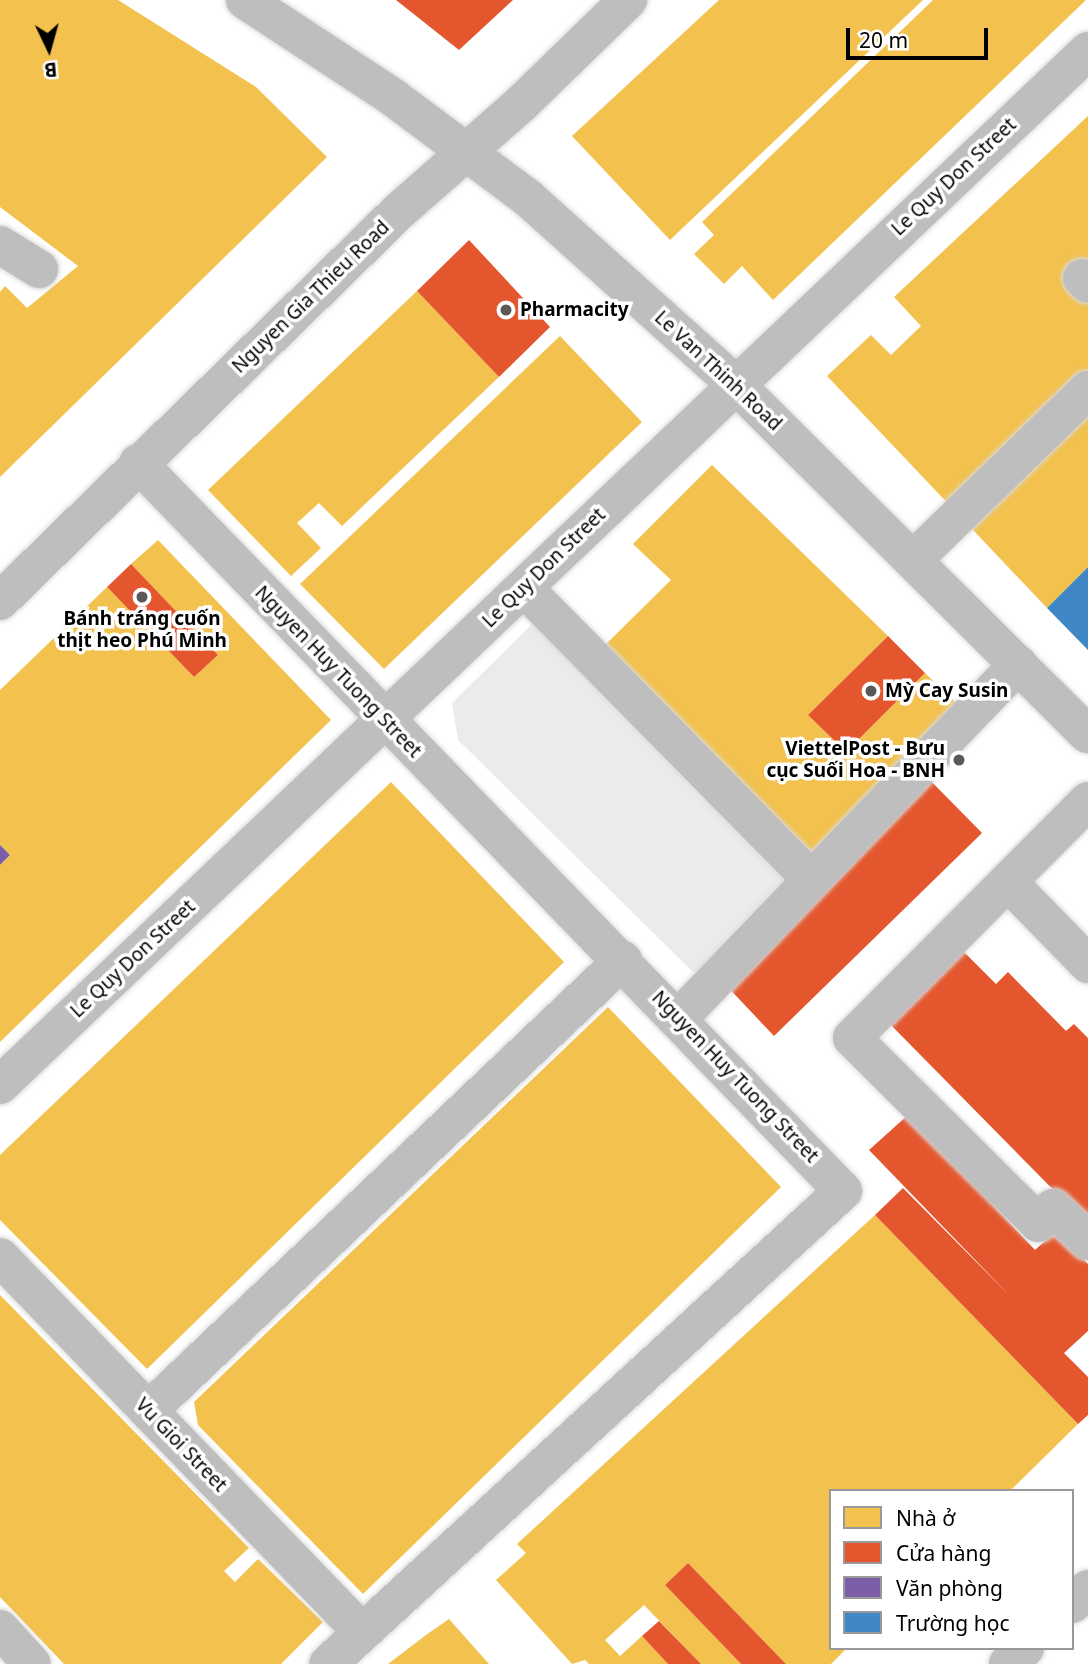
<!DOCTYPE html>
<meta charset="utf-8">
<style>
body{margin:0}
#map{position:relative;width:1088px;height:1664px;overflow:hidden;background:#fff;font-family:"Noto Sans",sans-serif}
div>[style]{position:absolute}
.green>*{inset:0;background:#ebebeb}
.homes>*{inset:0;background:#f2c14e}
.shops>*{inset:0;background:#e4572e}
.offices>*{inset:0;background:#7b5ea7}
.schools>*{inset:0;background:#3f88c5}
.roads{filter:drop-shadow(0 0 2px #dbdbdb) drop-shadow(0 0 2px #dbdbdb)}
.minor>*{height:38px;margin:-19px;padding:0 19px;transform-origin:19px;border-radius:19px;background:#bebebe}
.major>*{height:38px;margin:-19px;padding:0 19px;transform-origin:19px;border-radius:19px;background:#bebebe}
.dots>*{width:19px;height:19px;translate:-50% -50%;box-sizing:border-box;border:4px solid #fff;border-radius:50%}
span{translate:-50% -50%;white-space:nowrap;text-align:center;line-height:1.15;-webkit-text-stroke:7px #fff;paint-order:stroke}
.street-label{font-size:19px;color:#000}
.poi-label{font-size:19px;color:#000;font-weight:700}
.left{translate:0 -50%;text-align:left}
.right{translate:-100% -50%;text-align:right}
.legend{position:absolute;left:829px;top:1489px;width:245px;height:161px;box-sizing:border-box;background:#fff;border:2px solid #999;margin:0;padding:9px 12px;list-style:none;font-size:21px;color:#000}
.legend li{display:flex;align-items:center;gap:14px;height:35px}
.legend b{width:35px;border:2px solid #999}
.north{position:absolute;left:14px;top:14px;width:70px;height:70px;-webkit-text-stroke:5px #fff;paint-order:stroke;rotate:175deg;font-size:19px;font-weight:700;line-height:28px;text-align:center;color:#000}
.north::after{content:'';display:block;margin:auto;width:24px;height:32px;background:#000;clip-path:polygon(50% 0,100% 100%,50% 72%,0 100%)}
.scale{position:absolute;left:846px;top:28px;width:142px;height:32px;box-sizing:border-box;border:4px solid #000;border-top:0;padding-left:9px;font-size:21px;line-height:24px;white-space:nowrap;color:#000;-webkit-text-stroke:5px #fff;paint-order:stroke}
</style>
<div id="map">
<div class="green">
<i style="clip-path:polygon(535px 621px,797px 876px,703px 982px,458px 740px,452px 703px)"></i>
</div>
<div class="homes">
<i style="clip-path:polygon(0 0,118px 0,256px 87px,327px 157px,0 477px,0 292px,5px 286px,27px 308px,78px 266px,0 207px)"></i>
<i style="clip-path:polygon(719px 0,923px 0,670px 240px,572px 136px)"></i>
<i style="clip-path:polygon(933px 0,1086px 0,773px 300px,742px 266px,724px 284px,694px 254px,714px 235px,702px 222px)"></i>
<i style="clip-path:polygon(1088px 116px,1088px 567px,1047px 608px,827px 376px,871px 335px,891px 355px,921px 326px,894px 297px)"></i>
<i style="clip-path:polygon(417px 291px,499px 377px,342px 526px,319px 503px,297px 523px,321px 548px,291px 576px,208px 490px)"></i>
<i style="clip-path:polygon(560px 336px,642px 422px,384px 669px,300px 584px)"></i>
<i style="clip-path:polygon(712px 465px,888px 636px,808px 715px,846px 752px,925px 673px,960px 707px,808px 861px,599px 651px,671px 580px,633px 544px)"></i>
<i style="clip-path:polygon(158px 540px,331px 720px,0 1042px,0 865px,10px 855px,0 845px,0 690px,107px 587px,194px 677px,218px 655px,131px 564px)"></i>
<i style="clip-path:polygon(391px 782px,564px 962px,147px 1369px,0 1220px,0 1155px)"></i>
<i style="clip-path:polygon(608px 1007px,781px 1187px,363px 1594px,198px 1425px,194px 1402px)"></i>
<i style="clip-path:polygon(875px 1215px,1078px 1424px,1010px 1491px,831px 1491px,831px 1648px,847px 1648px,831px 1664px,786px 1664px,688px 1563px,665px 1585px,741px 1664px,701px 1664px,644px 1605px,605px 1640px,620px 1656px,642px 1636px,668px 1664px,589px 1664px,585px 1660px,572px 1664px,496px 1580px,526px 1553px,517px 1544px)"></i>
<i style="clip-path:polygon(0 1295px,249px 1548px,224px 1571px,235px 1582px,258px 1559px,323px 1622px,281px 1664px,64px 1664px,0 1597px)"></i>
<i style="clip-path:polygon(449px 1619px,489px 1664px,388px 1664px,426px 1635px)"></i>
</div>
<div class="shops">
<i style="clip-path:polygon(396px 0,513px 0,459px 50px)"></i>
<i style="clip-path:polygon(469px 240px,550px 327px,499px 377px,417px 291px)"></i>
<i style="clip-path:polygon(131px 564px,218px 655px,194px 677px,107px 587px)"></i>
<i style="clip-path:polygon(888px 636px,925px 673px,846px 752px,808px 715px)"></i>
<i style="clip-path:polygon(922px 772px,982px 833px,774px 1036px,723px 982px)"></i>
<i style="clip-path:polygon(959px 947px,996px 984px,1008px 972px,1066px 1031px,1074px 1024px,1088px 1038px,1088px 1225px,885px 1019px)"></i>
<i style="clip-path:polygon(909px 1114px,1035px 1250px,1057px 1230px,1088px 1264px,1088px 1331px,1064px 1353px,1088px 1377px,1088px 1415px,1078px 1424px,875px 1215px,903px 1188px,1012px 1298px,869px 1150px)"></i>
<i style="clip-path:polygon(688px 1563px,786px 1664px,741px 1664px,665px 1585px)"></i>
<i style="clip-path:polygon(659px 1621px,701px 1664px,668px 1664px,642px 1636px)"></i>
</div>
<div class="offices">
<i style="clip-path:polygon(0 845px,10px 855px,0 865px)"></i>
</div>
<div class="schools">
<i style="clip-path:polygon(1088px 567px,1088px 650px,1047px 608px)"></i>
</div>
<div class="roads">
<div class="minor">
<i style="left:245px;top:0;width:178px;rotate:33.3deg"></i>
<i style="left:394px;top:98px;width:167px;rotate:36.7deg"></i>
<i style="left:528px;top:198px;width:278px;rotate:41.9deg"></i>
<i style="left:735px;top:384px;width:497px;rotate:44.8deg"></i>
<i style="left:0;top:245px;width:46px;rotate:31.6deg"></i>
<i style="left:1082px;top:278px;width:8px;rotate:45deg"></i>
<i style="left:138px;top:463px;width:1013px;rotate:45.92deg"></i>
<i style="left:843px;top:1191px;width:699px;rotate:137.43deg"></i>
<i style="left:913px;top:560px;width:244px;rotate:-44.2deg"></i>
<i style="left:524px;top:588px;width:409px;rotate:45.4deg"></i>
<i style="left:0;top:601px;width:557px;rotate:-44.34deg"></i>
<i style="left:398px;top:212px;width:165px;rotate:-41.3deg"></i>
<i style="left:522px;top:103px;width:148px;rotate:-44.2deg"></i>
<i style="left:1088px;top:801px;width:334px;rotate:134.9deg"></i>
<i style="left:852px;top:1038px;width:262px;rotate:44.8deg"></i>
<i style="left:1038px;top:1223px;width:21px;rotate:-45deg"></i>
<i style="left:1053px;top:1208px;width:48px;rotate:43.3deg"></i>
<i style="left:1008px;top:882px;width:115px;rotate:45.7deg"></i>
<i style="left:679px;top:1018px;width:490px;rotate:-46.2deg"></i>
<i style="left:0;top:1085px;width:1501px;rotate:-43.54deg"></i>
<i style="left:0;top:1257px;width:521px;rotate:46.01deg"></i>
<i style="left:148px;top:1411px;width:655px;rotate:-43.52deg"></i>
<i style="left:0;top:1629px;width:47px;rotate:47.6deg"></i>
</div>
<div class="major">
<i style="left:1072px;top:1604px;width:22px;rotate:-43deg"></i>
<i style="left:1008px;top:1664px;width:23px;rotate:-43deg"></i>
</div>
</div>
<div class="dots">
<i style="left:506px;top:310px;background:#595959"></i>
<i style="left:142px;top:597px;background:#595959"></i>
<i style="left:871px;top:691px;background:#595959"></i>
<i style="left:959px;top:760px;background:#595959"></i>
</div>
<div class="street-label">
<span style="left:954px;top:177px;rotate:-43deg">Le Quy Don Street</span>
<span style="left:311px;top:297px;rotate:-44deg">Nguyen Gia Thieu Road</span>
<span style="left:718px;top:371px;rotate:43deg">Le Van Thinh Road</span>
<span style="left:544px;top:568px;rotate:-44deg">Le Quy Don Street</span>
<span style="left:338px;top:672px;rotate:46deg">Nguyen Huy Tuong Street</span>
<span style="left:133px;top:959px;rotate:-43deg">Le Quy Don Street</span>
<span style="left:735px;top:1077px;rotate:46deg">Nguyen Huy Tuong Street</span>
<span style="left:181px;top:1445px;rotate:46deg">Vu Gioi Street</span>
</div>
<div class="poi-label">
<span class="left" style="left:520px;top:310px">Pharmacity</span>
<span style="left:142px;top:630px">Bánh tráng cuốn<br>thịt heo Phú Minh</span>
<span class="left" style="left:885px;top:691px">Mỳ Cay Susin</span>
<span class="right" style="left:945px;top:760px">ViettelPost - Bưu<br>cục Suối Hoa - BNH</span>
</div>
<ul class="legend">
<li><b style="height:19px;background:#f2c14e"></b>Nhà ở</li>
<li><b style="height:19px;background:#e4572e"></b>Cửa hàng</li>
<li><b style="height:19px;background:#7b5ea7"></b>Văn phòng</li>
<li><b style="height:19px;background:#3f88c5"></b>Trường học</li>
</ul>
<div class="north">B</div>
<div class="scale">20 m</div>
</div>
